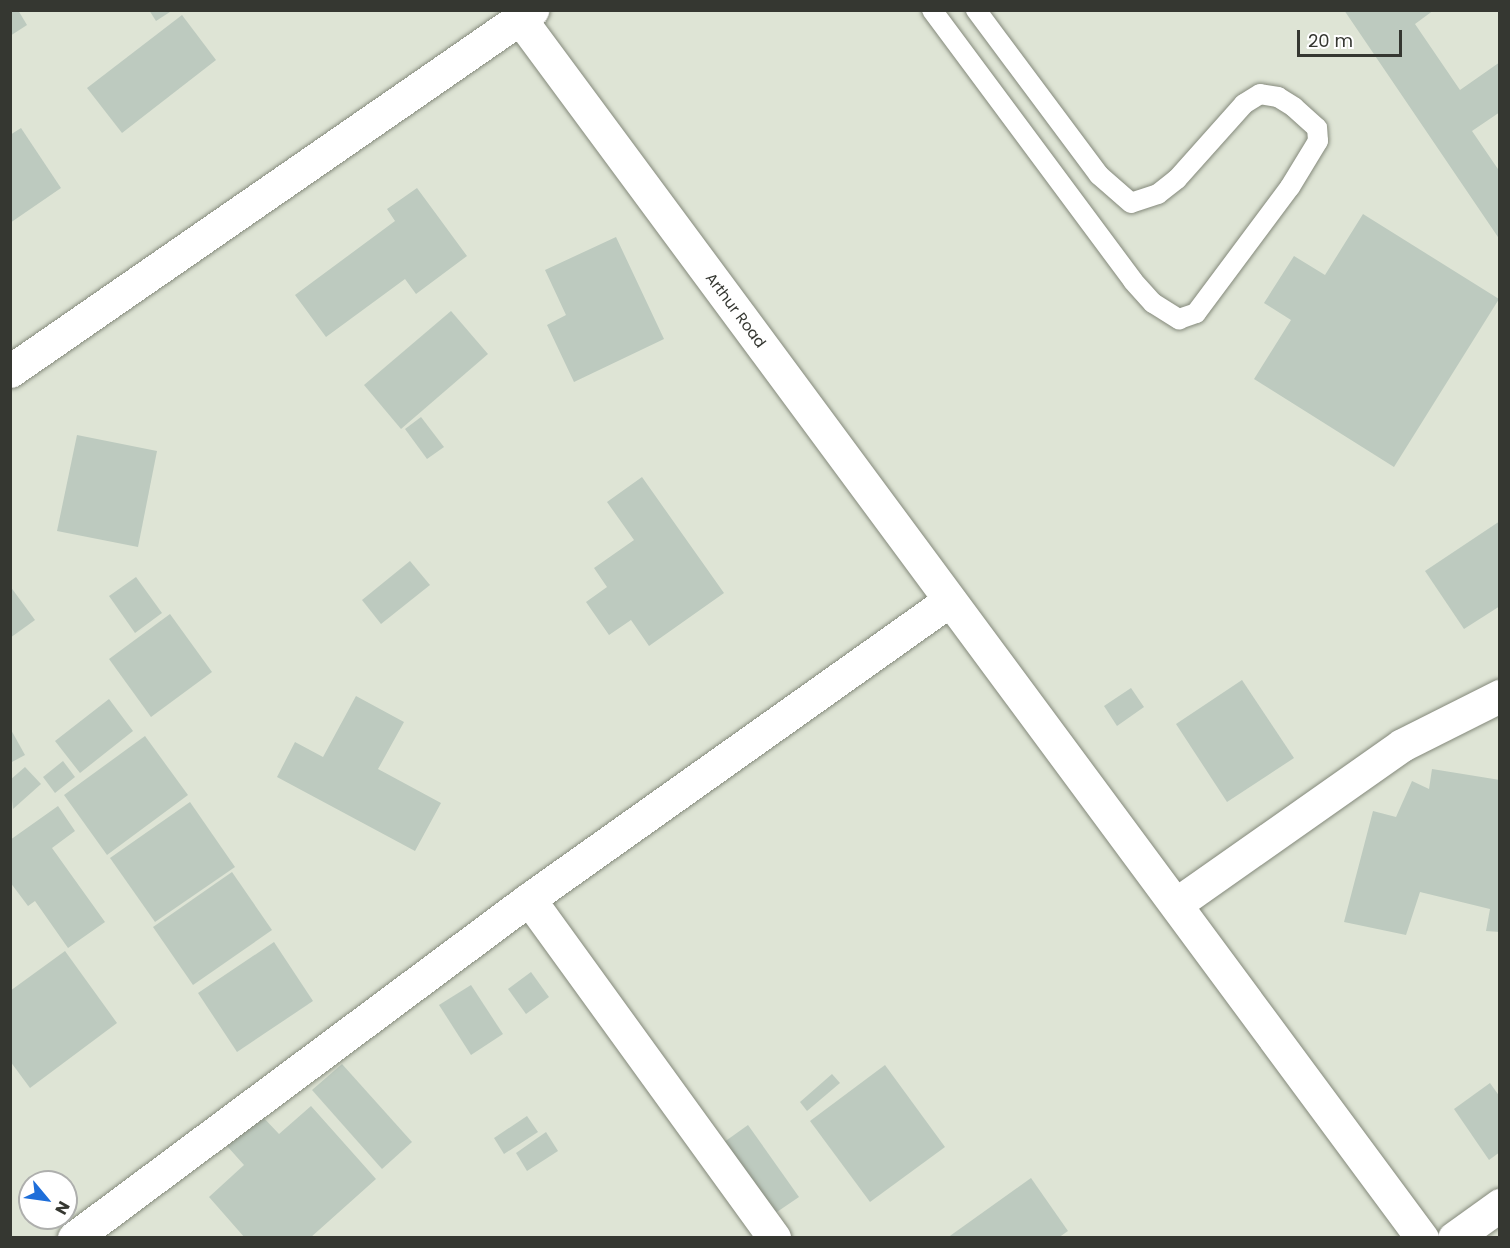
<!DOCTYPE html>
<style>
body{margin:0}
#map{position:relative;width:1510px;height:1248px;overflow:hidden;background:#dee4d5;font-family:Poppins,sans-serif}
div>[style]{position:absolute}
.building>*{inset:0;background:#bdcabf}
.roads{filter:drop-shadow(0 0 2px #84897b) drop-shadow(0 0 2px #84897b)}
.service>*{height:20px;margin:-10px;padding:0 10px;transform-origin:10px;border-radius:10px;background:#fff}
.minor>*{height:33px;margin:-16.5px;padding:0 16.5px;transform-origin:16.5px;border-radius:16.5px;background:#fff}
span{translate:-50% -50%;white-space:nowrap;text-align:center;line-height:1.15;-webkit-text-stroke:6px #fff;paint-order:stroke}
.street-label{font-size:15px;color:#353731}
.frame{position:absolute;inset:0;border:12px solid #353731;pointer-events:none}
.north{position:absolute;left:18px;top:1170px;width:60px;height:60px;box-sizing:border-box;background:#fff;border:2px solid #aeafad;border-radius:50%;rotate:119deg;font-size:16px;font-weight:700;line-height:24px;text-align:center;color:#353731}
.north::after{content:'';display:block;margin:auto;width:21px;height:27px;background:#1e6ed9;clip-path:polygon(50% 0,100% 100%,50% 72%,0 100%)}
.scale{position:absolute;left:1297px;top:30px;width:105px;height:27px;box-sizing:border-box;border:3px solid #353731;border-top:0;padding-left:8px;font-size:18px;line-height:21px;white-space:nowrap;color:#353731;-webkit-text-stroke:4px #fff;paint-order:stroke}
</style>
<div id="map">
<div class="building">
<i style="clip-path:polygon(10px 10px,18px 10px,27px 25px,10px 36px)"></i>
<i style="clip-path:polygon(149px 10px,173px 10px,156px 21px)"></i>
<i style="clip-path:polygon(1344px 10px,1434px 10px,1415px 24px,1460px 90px,1500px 62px,1500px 112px,1472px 131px,1500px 172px,1500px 240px)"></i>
<i style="clip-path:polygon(182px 15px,216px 60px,122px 133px,87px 88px)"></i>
<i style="clip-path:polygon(21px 128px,61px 188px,10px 223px,10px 135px)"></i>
<i style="clip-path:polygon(417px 188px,467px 256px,416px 294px,405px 279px,326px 337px,295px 295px,395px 221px,387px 209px)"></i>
<i style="clip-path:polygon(1363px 214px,1499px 299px,1394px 467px,1254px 379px,1291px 320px,1264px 303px,1294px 256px,1325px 275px)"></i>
<i style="clip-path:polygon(616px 237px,664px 339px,574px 382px,547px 325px,566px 315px,545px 270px)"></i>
<i style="clip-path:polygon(451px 311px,488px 354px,401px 429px,364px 385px)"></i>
<i style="clip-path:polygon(421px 417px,444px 447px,427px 459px,405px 429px)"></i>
<i style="clip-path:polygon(77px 435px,157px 451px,138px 547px,57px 531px)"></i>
<i style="clip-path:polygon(642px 477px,724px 593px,649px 646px,631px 620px,609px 635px,586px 602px,607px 587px,594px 568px,634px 540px,607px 502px)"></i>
<i style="clip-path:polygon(1500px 521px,1500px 606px,1464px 629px,1425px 571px)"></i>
<i style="clip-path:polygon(410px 561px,430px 585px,381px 624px,362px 600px)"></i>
<i style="clip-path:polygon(136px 577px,162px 613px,135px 633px,109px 596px)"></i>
<i style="clip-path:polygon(10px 586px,35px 620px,10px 638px)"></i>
<i style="clip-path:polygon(170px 614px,212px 672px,151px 717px,109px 659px)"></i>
<i style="clip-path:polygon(1242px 680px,1294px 758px,1227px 802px,1176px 724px)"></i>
<i style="clip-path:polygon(1131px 688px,1144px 707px,1117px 726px,1104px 706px)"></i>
<i style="clip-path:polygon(356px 696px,404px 722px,378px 769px,441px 803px,415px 851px,277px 777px,295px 742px,323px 757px)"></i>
<i style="clip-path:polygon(109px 699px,133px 731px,80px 773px,55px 741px)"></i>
<i style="clip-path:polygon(10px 728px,25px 755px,10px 763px)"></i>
<i style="clip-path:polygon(145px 736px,188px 795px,107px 855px,64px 795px)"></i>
<i style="clip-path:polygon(63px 761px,75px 777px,55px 793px,43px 777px)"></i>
<i style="clip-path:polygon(25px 767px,41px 784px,13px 809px,10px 780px)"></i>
<i style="clip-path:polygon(1432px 769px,1500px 780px,1500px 932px,1486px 931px,1490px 909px,1420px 892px,1406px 935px,1344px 922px,1373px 811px,1396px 817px,1412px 781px,1429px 789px)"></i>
<i style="clip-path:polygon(190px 802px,235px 867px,155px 922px,110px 858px)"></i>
<i style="clip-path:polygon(58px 806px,75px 831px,52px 848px,105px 922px,68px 948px,35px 901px,28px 906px,10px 882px,10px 840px)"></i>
<i style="clip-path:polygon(232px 872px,272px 930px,193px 985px,153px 927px)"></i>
<i style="clip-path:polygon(274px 942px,313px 1001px,237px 1052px,198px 993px)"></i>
<i style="clip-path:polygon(65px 951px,117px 1023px,30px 1088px,10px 1061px,10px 991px)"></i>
<i style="clip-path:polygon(531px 972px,549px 997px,526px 1014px,508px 989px)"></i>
<i style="clip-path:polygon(471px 985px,503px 1034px,471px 1055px,439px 1005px)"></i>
<i style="clip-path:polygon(342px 1064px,412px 1142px,382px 1169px,312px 1090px)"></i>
<i style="clip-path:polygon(885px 1065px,945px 1147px,870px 1202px,810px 1121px)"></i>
<i style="clip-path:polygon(832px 1074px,840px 1083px,807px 1111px,800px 1102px)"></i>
<i style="clip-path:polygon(1490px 1083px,1500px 1097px,1500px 1152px,1489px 1160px,1454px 1109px)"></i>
<i style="clip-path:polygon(311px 1106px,376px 1179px,310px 1238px,245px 1238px,209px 1197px,244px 1165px,227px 1146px,261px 1115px,279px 1134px)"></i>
<i style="clip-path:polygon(527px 1116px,538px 1132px,504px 1154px,494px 1138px)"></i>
<i style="clip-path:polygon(748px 1125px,799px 1197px,771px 1216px,720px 1145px)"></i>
<i style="clip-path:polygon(546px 1132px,558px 1151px,527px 1171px,516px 1153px)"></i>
<i style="clip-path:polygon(1031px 1178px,1068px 1231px,1058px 1238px,947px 1238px)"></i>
</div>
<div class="roads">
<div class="service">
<i style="left:932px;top:10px;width:337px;rotate:53.4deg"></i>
<i style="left:1133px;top:281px;width:30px;rotate:48deg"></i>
<i style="left:1153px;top:303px;width:31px;rotate:32deg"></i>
<i style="left:1179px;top:319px;width:18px;rotate:-19deg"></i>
<i style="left:1196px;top:313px;width:157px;rotate:-53.3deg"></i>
<i style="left:1290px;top:187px;width:54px;rotate:-58.7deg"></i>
<i style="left:1318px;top:141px;width:13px;rotate:-94deg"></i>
<i style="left:1317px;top:128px;width:31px;rotate:-138deg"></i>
<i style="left:1294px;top:107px;width:19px;rotate:-148deg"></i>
<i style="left:1278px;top:97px;width:18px;rotate:-171deg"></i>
<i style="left:1260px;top:94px;width:19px;rotate:148deg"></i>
<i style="left:1244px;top:104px;width:101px;rotate:131.8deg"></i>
<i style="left:1177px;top:179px;width:24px;rotate:142deg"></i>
<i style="left:1158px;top:194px;width:28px;rotate:162deg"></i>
<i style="left:1131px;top:203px;width:43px;rotate:-138.8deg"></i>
<i style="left:1099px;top:175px;width:206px;rotate:-126.7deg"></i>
</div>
<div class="minor">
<i style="left:521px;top:20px;width:1515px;rotate:53.51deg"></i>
<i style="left:10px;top:371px;width:635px;rotate:-34.67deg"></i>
<i style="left:529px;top:899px;width:418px;rotate:54.1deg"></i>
<i style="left:1176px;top:904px;width:276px;rotate:-35.1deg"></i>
<i style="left:1402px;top:745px;width:110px;rotate:-26.6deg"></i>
<i style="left:74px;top:1238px;width:567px;rotate:-36.69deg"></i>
<i style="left:529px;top:899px;width:516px;rotate:-35.38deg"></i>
<i style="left:1454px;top:1238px;width:57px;rotate:-35.7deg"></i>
</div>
</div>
<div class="street-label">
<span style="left:736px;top:310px;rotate:53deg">Arthur Road</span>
</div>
<div class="frame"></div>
<div class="north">N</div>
<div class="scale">20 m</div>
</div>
